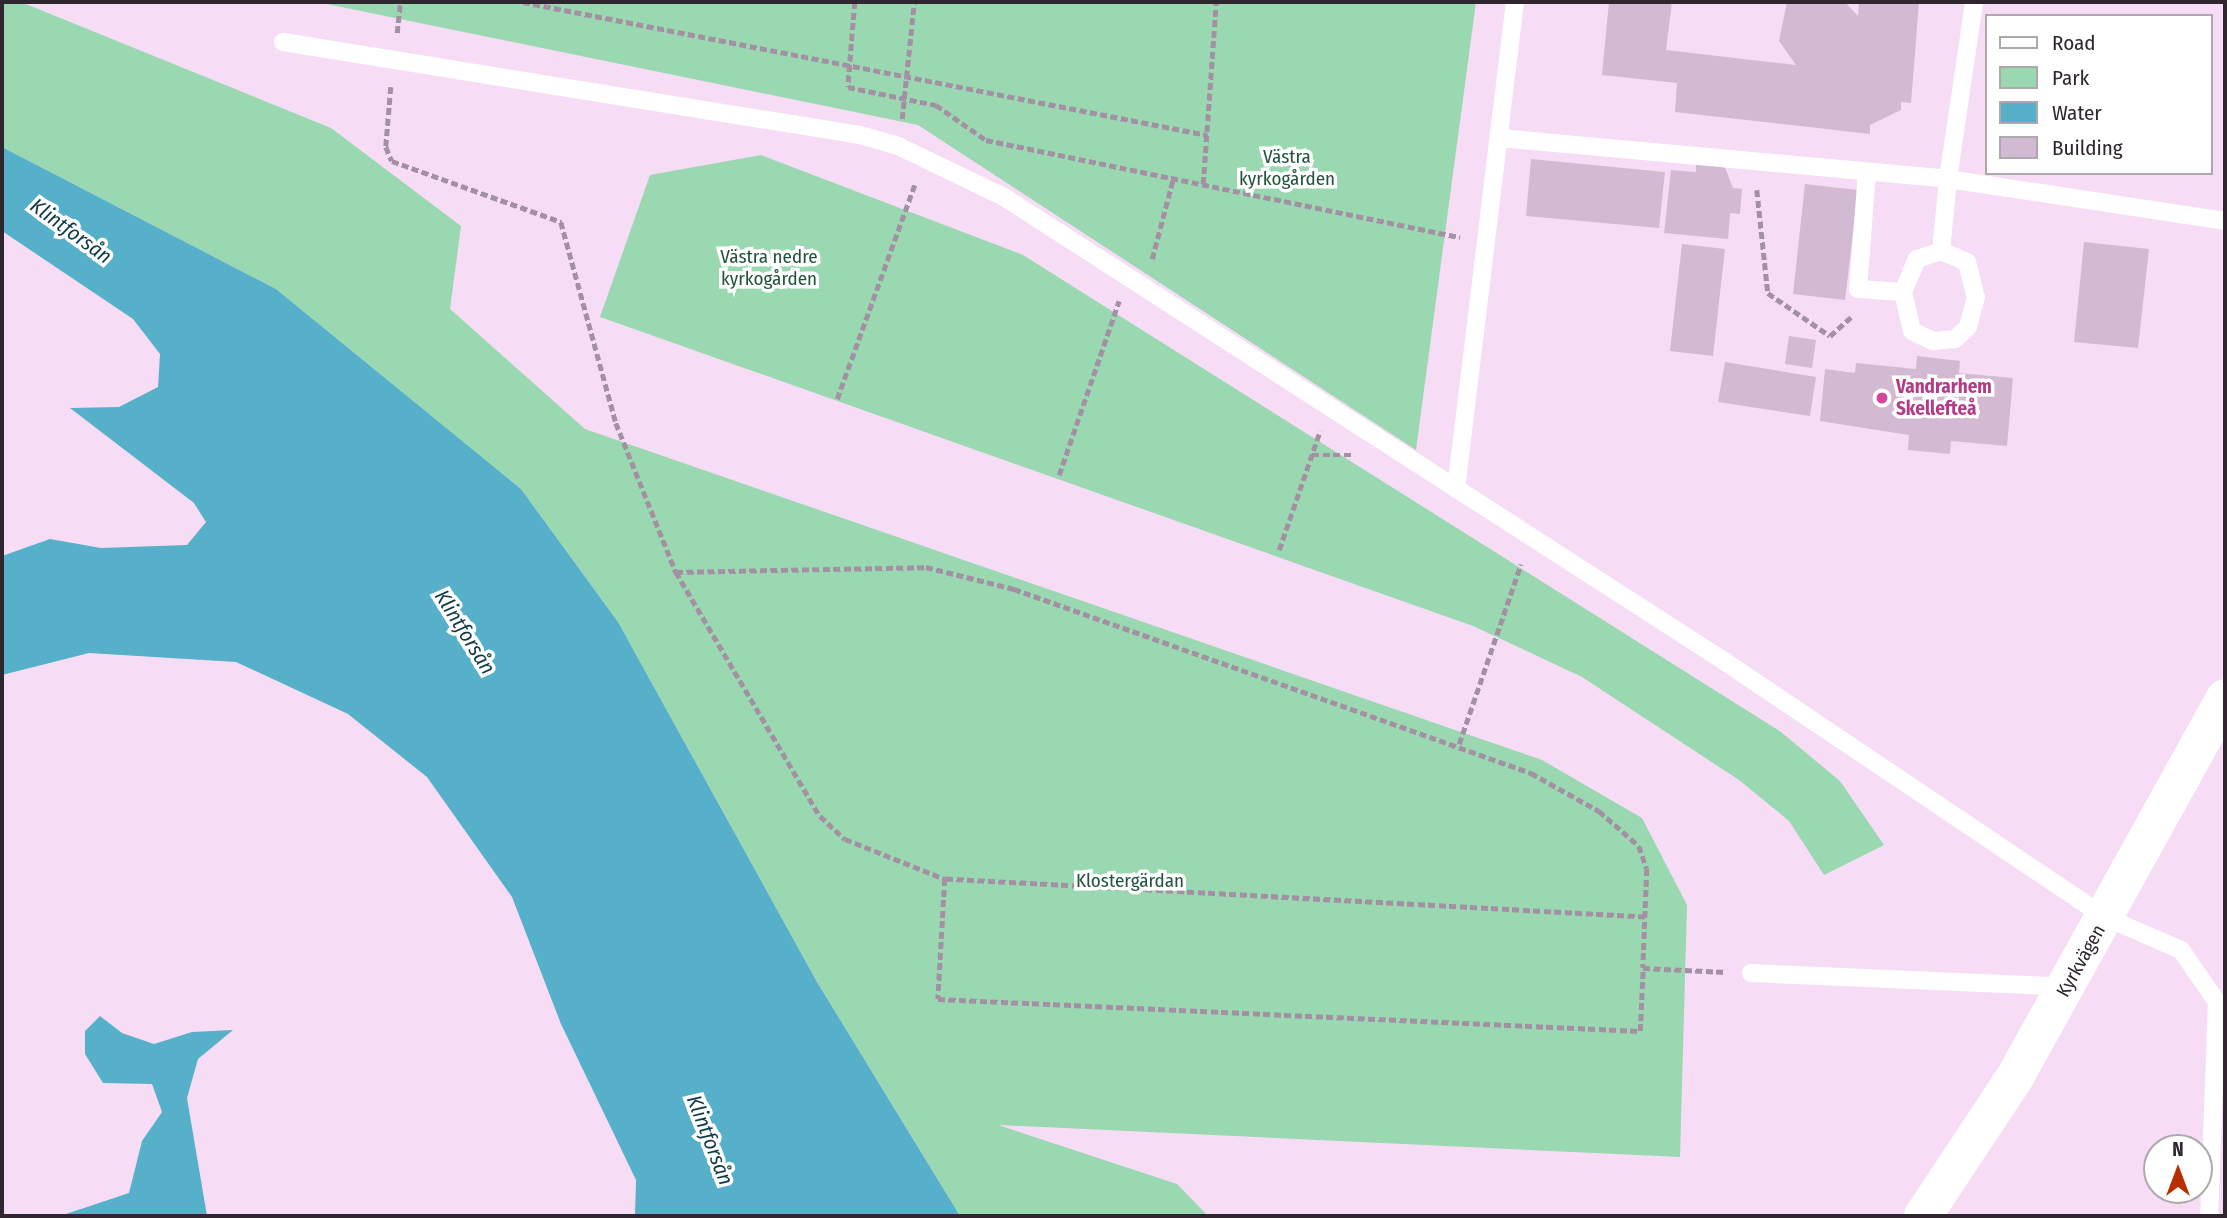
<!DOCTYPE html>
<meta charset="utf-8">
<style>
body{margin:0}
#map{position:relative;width:2227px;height:1218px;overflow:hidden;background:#f6ddf5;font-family:"Fira Sans Condensed",sans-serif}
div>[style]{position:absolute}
.green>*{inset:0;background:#9ad8b2}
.water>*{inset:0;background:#56b0ca}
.building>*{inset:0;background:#d2bad2}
.path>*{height:4.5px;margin-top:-2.25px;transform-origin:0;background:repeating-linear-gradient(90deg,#a391a3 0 7px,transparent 0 10.5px)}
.lane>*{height:18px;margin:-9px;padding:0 9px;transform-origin:9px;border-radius:9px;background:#fff}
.secondary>*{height:38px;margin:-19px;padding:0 19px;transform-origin:19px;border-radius:19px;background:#fff}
.dots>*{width:19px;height:19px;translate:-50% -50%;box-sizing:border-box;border:4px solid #fff;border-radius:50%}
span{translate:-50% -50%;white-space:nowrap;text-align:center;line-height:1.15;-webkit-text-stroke:7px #fff;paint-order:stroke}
.park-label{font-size:19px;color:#1f5438}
.hotel-label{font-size:19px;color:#b23c85;font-weight:700}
.left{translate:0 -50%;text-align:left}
.street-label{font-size:19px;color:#2f262f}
.water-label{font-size:21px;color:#103a45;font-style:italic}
.frame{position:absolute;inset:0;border:4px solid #2f262f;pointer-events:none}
.legend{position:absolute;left:1985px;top:14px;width:228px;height:161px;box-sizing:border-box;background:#fff;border:2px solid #aca8ac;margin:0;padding:9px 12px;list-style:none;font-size:21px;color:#2f262f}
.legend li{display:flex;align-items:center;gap:14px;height:35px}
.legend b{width:35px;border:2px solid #aca8ac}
.north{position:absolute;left:2143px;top:1134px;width:70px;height:70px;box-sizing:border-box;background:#fff;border:2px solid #aca8ac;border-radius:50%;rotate:0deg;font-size:19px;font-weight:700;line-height:28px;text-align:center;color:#2f262f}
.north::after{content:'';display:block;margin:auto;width:24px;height:32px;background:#b82e01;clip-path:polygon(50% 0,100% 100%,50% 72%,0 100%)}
</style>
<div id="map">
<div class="green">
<i style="clip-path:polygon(2px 2px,21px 2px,331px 128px,461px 226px,450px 309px,585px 429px,1542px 760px,1642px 818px,1687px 905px,1680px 1157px,998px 1125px,1177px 1184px,1208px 1216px,960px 1216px,817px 982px,618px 622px,521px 489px,276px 289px,2px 147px)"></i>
<i style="clip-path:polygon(317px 2px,1476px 2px,1416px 450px,918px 125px)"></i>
<i style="clip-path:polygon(761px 155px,1023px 255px,1781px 732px,1840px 781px,1884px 845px,1824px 875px,1789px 821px,1739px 780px,1582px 677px,1473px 626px,600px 317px,650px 175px)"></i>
</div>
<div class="water">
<i style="clip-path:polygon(2px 147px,276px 289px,521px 489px,618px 622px,817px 982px,960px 1216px,635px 1216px,636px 1180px,561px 1024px,512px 897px,427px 777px,348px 714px,236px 662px,89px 653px,2px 675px,2px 556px,50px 539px,101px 548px,187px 545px,206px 522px,194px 503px,70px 408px,119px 407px,158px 387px,160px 354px,133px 319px,2px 231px)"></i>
<i style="clip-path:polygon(100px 1016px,122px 1033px,154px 1044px,192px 1032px,233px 1030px,198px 1059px,187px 1098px,207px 1216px,60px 1216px,129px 1193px,142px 1141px,162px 1112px,152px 1084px,103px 1083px,85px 1054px,85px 1031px)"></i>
</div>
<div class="building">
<i style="clip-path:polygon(1609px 2px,1672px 2px,1666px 50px,1796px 65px,1779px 41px,1787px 2px,1845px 2px,1858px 16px,1859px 2px,1919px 2px,1911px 103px,1901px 102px,1901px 110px,1870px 125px,1870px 134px,1675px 112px,1677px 83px,1602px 75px)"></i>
<i style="clip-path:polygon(1531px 159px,1665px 172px,1659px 228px,1526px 216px)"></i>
<i style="clip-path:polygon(1696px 163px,1724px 165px,1733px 188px,1742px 189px,1740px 214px,1730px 213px,1728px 239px,1664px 233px,1671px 170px,1696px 172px)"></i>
<i style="clip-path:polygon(1805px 184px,1858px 190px,1845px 300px,1793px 294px)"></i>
<i style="clip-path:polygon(2084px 242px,2149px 249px,2138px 348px,2074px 342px)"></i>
<i style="clip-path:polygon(1682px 244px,1725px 249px,1713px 356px,1670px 351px)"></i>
<i style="clip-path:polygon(1789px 336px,1816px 340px,1812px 368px,1785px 364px)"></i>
<i style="clip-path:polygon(1917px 356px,1960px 361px,1959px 373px,2013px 378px,2007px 446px,1951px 441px,1950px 454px,1908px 450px,1909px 435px,1820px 421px,1825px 369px,1855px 373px,1856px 363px,1916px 369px)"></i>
<i style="clip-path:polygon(1725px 362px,1816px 377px,1810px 416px,1718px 402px)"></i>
</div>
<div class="path">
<i style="left:523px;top:2px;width:697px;rotate:11deg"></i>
<i style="left:855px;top:2px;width:85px;rotate:94.7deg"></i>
<i style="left:848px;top:87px;width:90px;rotate:11.6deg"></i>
<i style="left:936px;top:105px;width:61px;rotate:35deg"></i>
<i style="left:986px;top:140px;width:484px;rotate:11.6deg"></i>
<i style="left:397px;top:33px;width:31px;rotate:-84deg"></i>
<i style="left:391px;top:87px;width:60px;rotate:94.8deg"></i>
<i style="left:386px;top:147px;width:15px;rotate:67deg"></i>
<i style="left:392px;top:161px;width:180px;rotate:19.8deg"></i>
<i style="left:561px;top:222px;width:208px;rotate:74.7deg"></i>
<i style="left:616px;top:423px;width:161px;rotate:68.1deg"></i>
<i style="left:676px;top:572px;width:283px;rotate:59.5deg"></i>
<i style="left:820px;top:816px;width:34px;rotate:43deg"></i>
<i style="left:845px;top:839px;width:108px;rotate:21.8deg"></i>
<i style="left:902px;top:119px;width:118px;rotate:-84.1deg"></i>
<i style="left:1203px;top:184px;width:182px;rotate:-85.9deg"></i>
<i style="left:1757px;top:190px;width:104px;rotate:83.9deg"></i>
<i style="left:1768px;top:293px;width:75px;rotate:34.7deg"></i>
<i style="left:1830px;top:336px;width:28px;rotate:-42deg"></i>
<i style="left:1152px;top:259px;width:83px;rotate:-75.3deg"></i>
<i style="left:837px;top:399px;width:230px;rotate:-70.1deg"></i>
<i style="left:1312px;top:455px;width:39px"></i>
<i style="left:1059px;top:475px;width:184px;rotate:-71deg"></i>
<i style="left:1279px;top:550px;width:126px;rotate:-71deg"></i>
<i style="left:676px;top:572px;width:250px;rotate:-1.1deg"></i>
<i style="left:926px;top:567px;width:91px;rotate:14deg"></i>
<i style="left:1014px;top:589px;width:549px;rotate:19.59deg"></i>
<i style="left:1531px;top:773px;width:78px;rotate:29.2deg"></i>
<i style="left:1599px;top:811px;width:53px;rotate:41.2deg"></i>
<i style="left:1639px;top:846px;width:24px;rotate:71deg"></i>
<i style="left:1647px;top:869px;width:99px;rotate:92.3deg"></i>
<i style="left:1459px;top:744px;width:190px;rotate:-71deg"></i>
<i style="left:1645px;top:917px;width:701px;rotate:-176.89deg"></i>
<i style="left:945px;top:879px;width:120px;rotate:93.3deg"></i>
<i style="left:938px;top:999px;width:703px;rotate:2.61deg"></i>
<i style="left:1640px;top:1031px;width:63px;rotate:-87.3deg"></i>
<i style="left:1643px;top:968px;width:83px;rotate:2.8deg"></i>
</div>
<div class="lane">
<i style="left:283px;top:42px;width:584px;rotate:9.16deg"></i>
<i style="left:860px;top:135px;width:40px;rotate:16deg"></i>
<i style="left:898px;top:146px;width:118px;rotate:25.7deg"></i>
<i style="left:1004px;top:197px;width:857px;rotate:32.8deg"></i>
<i style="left:1724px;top:661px;width:459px;rotate:33.9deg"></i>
<i style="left:2105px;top:917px;width:83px;rotate:23.5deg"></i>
<i style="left:2181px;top:950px;width:63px;rotate:55.3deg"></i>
<i style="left:2217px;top:1002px;width:214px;rotate:92.1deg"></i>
<i style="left:1500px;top:138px;width:450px;rotate:5.2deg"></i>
<i style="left:1948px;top:179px;width:179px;rotate:-81.6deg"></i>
<i style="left:1867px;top:172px;width:117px;rotate:94.4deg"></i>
<i style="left:1858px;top:289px;width:45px;rotate:3.8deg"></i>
<i style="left:1941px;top:251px;width:28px;rotate:23deg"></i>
<i style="left:1967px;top:262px;width:36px;rotate:76deg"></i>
<i style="left:1976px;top:297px;width:31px;rotate:105deg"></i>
<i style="left:1968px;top:327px;width:18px;rotate:137deg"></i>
<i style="left:1955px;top:339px;width:22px;rotate:175deg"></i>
<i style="left:1933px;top:341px;width:23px;rotate:-155deg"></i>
<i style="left:1912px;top:331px;width:40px;rotate:-103deg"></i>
<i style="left:1903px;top:292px;width:36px;rotate:-67deg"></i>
<i style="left:1917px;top:259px;width:25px;rotate:-18deg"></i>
<i style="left:1941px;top:251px;width:72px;rotate:-84.4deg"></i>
<i style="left:1948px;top:179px;width:280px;rotate:8.6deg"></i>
<i style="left:1456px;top:489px;width:491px;rotate:-83.1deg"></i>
<i style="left:1751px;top:973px;width:315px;rotate:2.5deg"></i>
</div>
<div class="secondary">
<i style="left:1923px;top:1216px;width:167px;rotate:-56.5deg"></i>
<i style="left:2015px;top:1077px;width:433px;rotate:-61deg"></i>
</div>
<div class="dots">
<i style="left:1882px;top:398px;background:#d1479c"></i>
</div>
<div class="park-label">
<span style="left:1287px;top:168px">Västra<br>kyrkogården</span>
<span style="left:769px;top:268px">Västra nedre<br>kyrkogården</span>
<span style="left:1130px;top:881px">Klostergärdan</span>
</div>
<div class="hotel-label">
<span class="left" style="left:1896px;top:398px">Vandrarhem<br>Skellefteå</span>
</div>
<div class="street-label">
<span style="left:2081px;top:961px;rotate:-61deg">Kyrkvägen</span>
</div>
<div class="water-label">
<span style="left:71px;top:231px;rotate:36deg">Klintforsån</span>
<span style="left:465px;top:632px;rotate:58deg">Klintforsån</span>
<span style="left:710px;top:1140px;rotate:69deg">Klintforsån</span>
</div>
<div class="frame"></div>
<ul class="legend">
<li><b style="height:9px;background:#fff"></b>Road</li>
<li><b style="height:19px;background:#9ad8b2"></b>Park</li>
<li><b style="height:19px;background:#56b0ca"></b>Water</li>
<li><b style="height:19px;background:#d2bad2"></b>Building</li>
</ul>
<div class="north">N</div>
</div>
